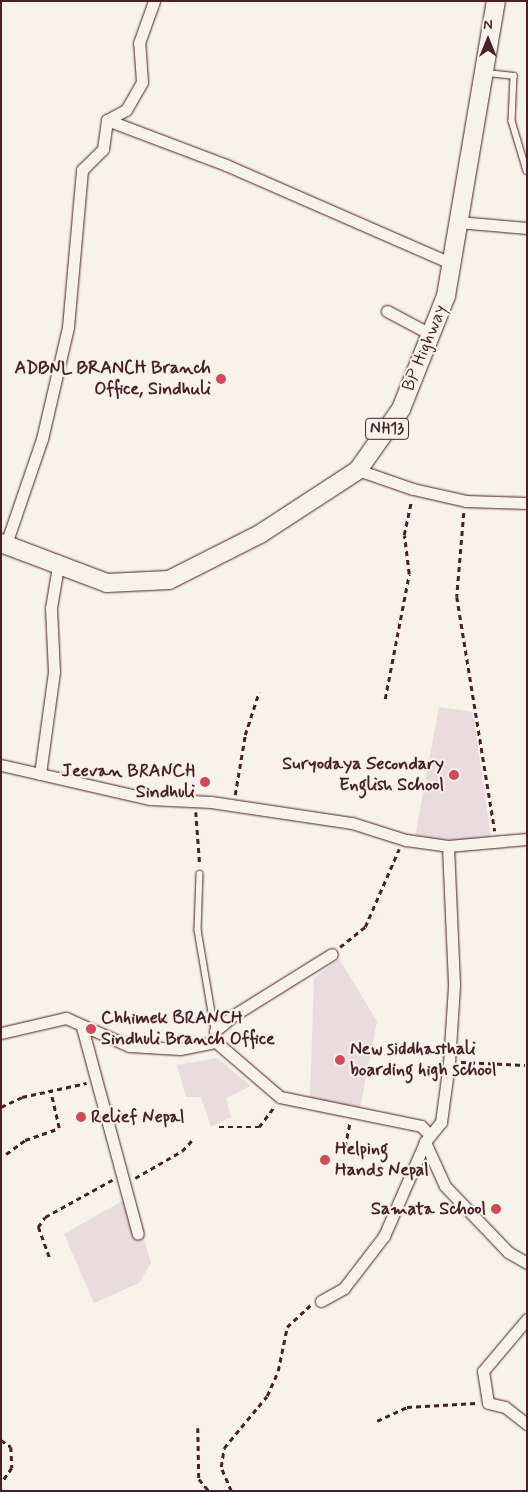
<!DOCTYPE html>
<style>
body{margin:0}
#map{position:relative;width:528px;height:1492px;overflow:hidden;background:#f7f3e8;font-family:Mynerve,sans-serif}
div>[style]{position:absolute}
.built>*{inset:0;background:#eadbde}
.path>*{height:2.5px;margin-top:-1.25px;transform-origin:0;background:repeating-linear-gradient(90deg,#4a1f2b 0 5px,transparent 0 9px)}
.roads{filter:drop-shadow(0 0 1px #4a1f2b) drop-shadow(0 0 1px #4a1f2b)}
.service>*{height:5.5px;margin:-2.75px;padding:0 2.75px;transform-origin:2.75px;border-radius:2.75px;background:#f7f3e8}
.minor>*{height:11px;margin:-5.5px;padding:0 5.5px;transform-origin:5.5px;border-radius:5.5px;background:#f7f3e8}
.trunk>*{height:18px;margin:-9px;padding:0 9px;transform-origin:9px;border-radius:9px;background:#f7f3e8}
.dots>*{width:14px;height:14px;translate:-50% -50%;box-sizing:border-box;border:2px solid #f7f3e8;border-radius:50%}
span{translate:-50% -50%;white-space:nowrap;text-align:center;line-height:1.15;-webkit-text-stroke:4px #f7f3e8;paint-order:stroke}
.shield-label span{padding:1px 4px;background:#f7f3e8;border:1px solid;border-radius:4px;-webkit-text-stroke-width:0}
.shield-label{font-size:16px;color:#4a1f2b;font-weight:700}
.street-label{font-size:18px;color:#4a1f2b}
.poi-label{font-size:18px;color:#4a1f2b;font-weight:700}
.right{translate:-100% -50%;text-align:right}
.left{translate:0 -50%;text-align:left}
.frame{position:absolute;inset:0;border:2px solid #4a1f2b;pointer-events:none}
.north{position:absolute;left:463px;top:15px;width:50px;height:50px;-webkit-text-stroke:4px #f7f3e8;paint-order:stroke;rotate:0deg;font-size:14px;font-weight:700;line-height:20px;text-align:center;color:#4a1f2b}
.north::after{content:'';display:block;margin:auto;width:18px;height:22px;background:#4a1f2b;clip-path:polygon(50% 0,100% 100%,50% 72%,0 100%)}
</style>
<div id="map">
<div class="built">
<i style="clip-path:polygon(439px 707px,473px 712px,491px 838px,450px 841px,415px 837px)"></i>
<i style="clip-path:polygon(339px 959px,377px 1021px,360px 1108px,310px 1098px,314px 978px)"></i>
<i style="clip-path:polygon(217px 1058px,251px 1086px,226px 1098px,231px 1117px,211px 1127px,201px 1097px,186px 1097px,177px 1065px)"></i>
<i style="clip-path:polygon(131px 1196px,151px 1263px,139px 1283px,94px 1303px,64px 1234px)"></i>
</div>
<div class="path">
<i style="left:464px;top:513px;width:84px;rotate:94.8deg"></i>
<i style="left:457px;top:597px;width:237px;rotate:80.8deg"></i>
<i style="left:385px;top:699px;width:127px;rotate:-79.1deg"></i>
<i style="left:409px;top:574px;width:39px;rotate:-97deg"></i>
<i style="left:404px;top:535px;width:35px;rotate:-78deg"></i>
<i style="left:235px;top:795px;width:61px;rotate:-80.5deg"></i>
<i style="left:245px;top:735px;width:45px;rotate:-72deg"></i>
<i style="left:196px;top:812px;width:54px;rotate:85.8deg"></i>
<i style="left:340px;top:947px;width:32px;rotate:-39deg"></i>
<i style="left:365px;top:927px;width:85px;rotate:-66.4deg"></i>
<i style="left:461px;top:1062px;width:64px;rotate:2.7deg"></i>
<i style="left:1px;top:1107px;width:23px;rotate:-25deg"></i>
<i style="left:22px;top:1097px;width:66px;rotate:-12.3deg"></i>
<i style="left:219px;top:1127px;width:40px"></i>
<i style="left:259px;top:1127px;width:25px;rotate:-53deg"></i>
<i style="left:345px;top:1147px;width:25px;rotate:-79deg"></i>
<i style="left:6px;top:1154px;width:24px;rotate:-36deg"></i>
<i style="left:25px;top:1140px;width:36px;rotate:-19deg"></i>
<i style="left:59px;top:1128px;width:39px;rotate:-103deg"></i>
<i style="left:135px;top:1178px;width:54px;rotate:-29.9deg"></i>
<i style="left:182px;top:1151px;width:16px;rotate:-47deg"></i>
<i style="left:49px;top:1257px;width:32px;rotate:-110deg"></i>
<i style="left:38px;top:1227px;width:12px;rotate:-55deg"></i>
<i style="left:45px;top:1217px;width:77px;rotate:-28.9deg"></i>
<i style="left:377px;top:1421px;width:33px;rotate:-25deg"></i>
<i style="left:407px;top:1407px;width:69px;rotate:-3.3deg"></i>
<i style="left:198px;top:1428px;width:51px;rotate:88.9deg"></i>
<i style="left:199px;top:1479px;width:16px;rotate:50deg"></i>
<i style="left:1px;top:1440px;width:12px;rotate:35deg"></i>
<i style="left:11px;top:1447px;width:21px;rotate:87deg"></i>
<i style="left:12px;top:1468px;width:19px;rotate:125deg"></i>
<i style="left:1px;top:1490px;width:1px;rotate:45deg"></i>
<i style="left:231px;top:1491px;width:26px;rotate:-113deg"></i>
<i style="left:221px;top:1467px;width:19px;rotate:-81deg"></i>
<i style="left:224px;top:1448px;width:67px;rotate:-50.4deg"></i>
<i style="left:267px;top:1396px;width:27px;rotate:-66deg"></i>
<i style="left:278px;top:1371px;width:45px;rotate:-78.4deg"></i>
<i style="left:287px;top:1327px;width:33px;rotate:-43deg"></i>
</div>
<div class="roads">
<div class="service">
<i style="left:487px;top:73px;width:27px;rotate:6deg"></i>
<i style="left:514px;top:76px;width:45px;rotate:92.5deg"></i>
<i style="left:512px;top:121px;width:52px;rotate:73.3deg"></i>
<i style="left:200px;top:874px;width:56px;rotate:92deg"></i>
<i style="left:198px;top:930px;width:102px;rotate:80.4deg"></i>
</div>
<div class="minor">
<i style="left:107px;top:120px;width:127px;rotate:20.7deg"></i>
<i style="left:226px;top:165px;width:248px;rotate:23.6deg"></i>
<i style="left:107px;top:120px;width:21px;rotate:-28deg"></i>
<i style="left:126px;top:110px;width:32px;rotate:-60deg"></i>
<i style="left:142px;top:82px;width:39px;rotate:-94deg"></i>
<i style="left:139px;top:43px;width:45px;rotate:-70.3deg"></i>
<i style="left:458px;top:222px;width:69px;rotate:5deg"></i>
<i style="left:387px;top:311px;width:49px;rotate:28.1deg"></i>
<i style="left:358px;top:470px;width:58px;rotate:19.1deg"></i>
<i style="left:413px;top:489px;width:54px;rotate:12.8deg"></i>
<i style="left:466px;top:501px;width:61px;rotate:1.9deg"></i>
<i style="left:6px;top:544px;width:111px;rotate:-71.1deg"></i>
<i style="left:42px;top:439px;width:115px;rotate:-76.9deg"></i>
<i style="left:68px;top:327px;width:158px;rotate:-84.9deg"></i>
<i style="left:82px;top:170px;width:30px;rotate:-45deg"></i>
<i style="left:103px;top:149px;width:29px;rotate:-82deg"></i>
<i style="left:1px;top:765px;width:153px;rotate:12.9deg"></i>
<i style="left:150px;top:799px;width:61px;rotate:2.8deg"></i>
<i style="left:211px;top:802px;width:143px;rotate:8.5deg"></i>
<i style="left:352px;top:823px;width:57px;rotate:17.5deg"></i>
<i style="left:406px;top:840px;width:42px;rotate:8.1deg"></i>
<i style="left:448px;top:846px;width:79px;rotate:-5.1deg"></i>
<i style="left:40px;top:774px;width:103px;rotate:-82.2deg"></i>
<i style="left:54px;top:672px;width:64px;rotate:-92.7deg"></i>
<i style="left:51px;top:608px;width:43px;rotate:-80.5deg"></i>
<i style="left:448px;top:846px;width:140px;rotate:87.5deg"></i>
<i style="left:454px;top:986px;width:77px;rotate:93.7deg"></i>
<i style="left:449px;top:1063px;width:60px;rotate:97.7deg"></i>
<i style="left:441px;top:1122px;width:26px;rotate:129deg"></i>
<i style="left:425px;top:1142px;width:48px;rotate:65.6deg"></i>
<i style="left:445px;top:1186px;width:91px;rotate:46.3deg"></i>
<i style="left:508px;top:1252px;width:22px;rotate:30deg"></i>
<i style="left:82px;top:1027px;width:214px;rotate:74.9deg"></i>
<i style="left:1px;top:1033px;width:67px;rotate:-13deg"></i>
<i style="left:66px;top:1018px;width:69px;rotate:24deg"></i>
<i style="left:129px;top:1046px;width:51px;rotate:3.4deg"></i>
<i style="left:180px;top:1049px;width:37px;rotate:-11deg"></i>
<i style="left:216px;top:1042px;width:84px;rotate:40.7deg"></i>
<i style="left:280px;top:1097px;width:144px;rotate:11.6deg"></i>
<i style="left:421px;top:1126px;width:13px;rotate:45deg"></i>
<i style="left:216px;top:1042px;width:11px;rotate:-95deg"></i>
<i style="left:215px;top:1031px;width:25px;rotate:-40deg"></i>
<i style="left:234px;top:1015px;width:115px;rotate:-31.9deg"></i>
<i style="left:321px;top:1301px;width:26px;rotate:-29deg"></i>
<i style="left:344px;top:1288px;width:66px;rotate:-52.4deg"></i>
<i style="left:384px;top:1236px;width:103px;rotate:-66.4deg"></i>
<i style="left:527px;top:1319px;width:68px;rotate:130.2deg"></i>
<i style="left:483px;top:1371px;width:32px;rotate:81deg"></i>
<i style="left:488px;top:1403px;width:17px;rotate:13deg"></i>
<i style="left:505px;top:1407px;width:28px;rotate:38deg"></i>
</div>
<div class="trunk">
<i style="left:1px;top:543px;width:113px;rotate:20.7deg"></i>
<i style="left:107px;top:583px;width:62px;rotate:-2.8deg"></i>
<i style="left:169px;top:580px;width:102px;rotate:-26.8deg"></i>
<i style="left:260px;top:534px;width:117px;rotate:-33.1deg"></i>
<i style="left:358px;top:470px;width:75px;rotate:-54.8deg"></i>
<i style="left:401px;top:409px;width:122px;rotate:-68.3deg"></i>
<i style="left:446px;top:296px;width:299px;rotate:-80.4deg"></i>
</div>
</div>
<div class="dots">
<i style="left:221px;top:379px;background:#d1495b"></i>
<i style="left:454px;top:775px;background:#d1495b"></i>
<i style="left:205px;top:782px;background:#d1495b"></i>
<i style="left:91px;top:1029px;background:#d1495b"></i>
<i style="left:340px;top:1060px;background:#d1495b"></i>
<i style="left:81px;top:1117px;background:#d1495b"></i>
<i style="left:325px;top:1160px;background:#d1495b"></i>
<i style="left:496px;top:1209px;background:#d1495b"></i>
</div>
<div class="shield-label">
<span style="left:387px;top:429px">NH13</span>
</div>
<div class="street-label">
<span style="left:425px;top:348px;rotate:-68deg">BP Highway</span>
</div>
<div class="poi-label">
<span class="right" style="left:211px;top:379px">ADBNL BRANCH Branch<br>Office, Sindhuli</span>
<span class="right" style="left:444px;top:775px">Suryodaya Secondary<br>English School</span>
<span class="right" style="left:195px;top:782px">Jeevan BRANCH<br>Sindhuli</span>
<span class="left" style="left:101px;top:1029px">Chhimek BRANCH<br>Sindhuli Branch Office</span>
<span class="left" style="left:350px;top:1060px">New siddhasthali<br>boarding high school</span>
<span class="left" style="left:91px;top:1117px">Relief Nepal</span>
<span class="left" style="left:335px;top:1160px">Helping<br>Hands Nepal</span>
<span class="right" style="left:486px;top:1209px">Samata School</span>
</div>
<div class="frame"></div>
<div class="north">N</div>
</div>
